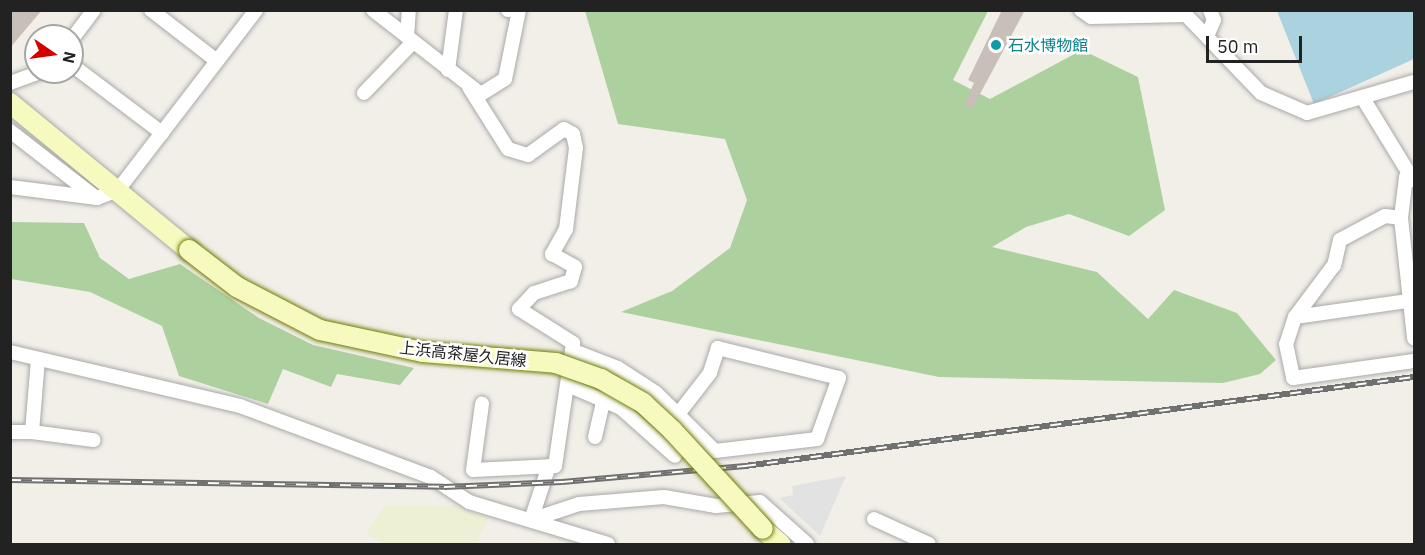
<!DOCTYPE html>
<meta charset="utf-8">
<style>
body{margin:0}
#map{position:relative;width:1425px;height:555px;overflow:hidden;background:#f2efe9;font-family:"IBM Plex Sans","Noto Sans JP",sans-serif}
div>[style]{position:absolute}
.farmland>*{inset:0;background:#eef0d5}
.forest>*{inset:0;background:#add19e}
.parking>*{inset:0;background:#e2e2e2}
.water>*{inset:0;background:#aad3df}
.building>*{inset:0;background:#c7bfb8}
.roads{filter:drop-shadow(0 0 2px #a9a9a9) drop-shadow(0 0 2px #a9a9a9)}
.minor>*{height:14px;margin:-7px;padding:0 7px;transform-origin:7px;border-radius:7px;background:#fff}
.secondary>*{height:20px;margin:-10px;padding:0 10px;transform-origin:10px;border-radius:10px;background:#f7fabf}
.rail>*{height:6px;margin-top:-3px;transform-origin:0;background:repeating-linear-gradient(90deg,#fff 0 11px,#707070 0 22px);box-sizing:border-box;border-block:2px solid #707070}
.bridges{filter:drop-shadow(0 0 2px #707d05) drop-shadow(0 0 2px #707d05)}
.secondary-bridge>*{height:20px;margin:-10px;padding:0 10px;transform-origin:10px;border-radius:10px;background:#f7fabf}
.dots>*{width:16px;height:16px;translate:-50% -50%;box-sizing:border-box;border:3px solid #fff;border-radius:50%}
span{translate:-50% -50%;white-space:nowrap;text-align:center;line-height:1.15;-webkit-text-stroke:5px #fff;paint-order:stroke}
.culture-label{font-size:16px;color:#0d838f}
.left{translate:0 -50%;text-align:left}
.street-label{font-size:16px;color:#222}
.frame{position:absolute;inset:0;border:12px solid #222;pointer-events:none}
.north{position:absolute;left:24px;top:24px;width:60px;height:60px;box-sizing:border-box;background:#fff;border:2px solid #a7a7a7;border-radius:50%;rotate:103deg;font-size:16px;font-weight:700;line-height:24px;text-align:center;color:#222}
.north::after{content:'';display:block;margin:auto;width:21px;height:27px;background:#d40000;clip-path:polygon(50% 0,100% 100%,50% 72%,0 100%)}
.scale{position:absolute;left:1206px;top:36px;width:96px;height:27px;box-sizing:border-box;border:3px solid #222;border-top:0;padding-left:8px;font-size:18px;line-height:21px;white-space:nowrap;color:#222;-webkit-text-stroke:4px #fff;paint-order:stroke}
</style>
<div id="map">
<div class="farmland">
<i style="clip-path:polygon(384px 506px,456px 506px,488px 518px,476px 544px,383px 544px,366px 533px)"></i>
</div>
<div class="forest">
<i style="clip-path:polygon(585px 11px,988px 11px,953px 80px,990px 99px,1082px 50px,1138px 77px,1165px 210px,1129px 236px,1069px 214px,1026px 227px,992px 247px,1097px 272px,1148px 319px,1174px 290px,1237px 313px,1276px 360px,1260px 374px,1223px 383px,939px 377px,621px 312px,672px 291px,730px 248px,747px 200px,725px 139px,618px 124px)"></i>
<i style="clip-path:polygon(10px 222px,84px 223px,100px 258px,129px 279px,180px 264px,259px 318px,313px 345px,414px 368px,400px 385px,337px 374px,331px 387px,283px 369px,268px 404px,179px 376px,162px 326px,90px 292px,11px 279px)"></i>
</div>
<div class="parking">
<i style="clip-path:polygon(846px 476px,820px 536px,779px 498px,793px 495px,792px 486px)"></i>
</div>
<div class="water">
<i style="clip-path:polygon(1277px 11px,1414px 11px,1414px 59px,1314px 104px)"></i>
</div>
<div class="building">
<i style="clip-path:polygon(10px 10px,42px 10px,10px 48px)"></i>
<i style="clip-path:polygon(1002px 10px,1025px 10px,972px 109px,964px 105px,974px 83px,968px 80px)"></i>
</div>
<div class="roads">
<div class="minor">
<i style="left:151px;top:10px;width:83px;rotate:37.7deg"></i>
<i style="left:373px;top:10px;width:137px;rotate:37.9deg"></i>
<i style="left:481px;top:94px;width:28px;rotate:-32deg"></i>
<i style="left:505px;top:79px;width:70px;rotate:-78.5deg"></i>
<i style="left:508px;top:10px;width:1px"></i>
<i style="left:1081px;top:10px;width:12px;rotate:35deg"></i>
<i style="left:1091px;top:17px;width:95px;rotate:-1.2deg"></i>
<i style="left:1186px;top:15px;width:108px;rotate:46.1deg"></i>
<i style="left:1261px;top:93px;width:50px;rotate:23.5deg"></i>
<i style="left:1307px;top:113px;width:111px;rotate:-16.2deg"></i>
<i style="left:1208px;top:34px;width:15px;rotate:-67deg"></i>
<i style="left:1214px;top:20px;width:11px;rotate:-112deg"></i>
<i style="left:407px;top:37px;width:27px;rotate:-86deg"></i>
<i style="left:72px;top:39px;width:36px;rotate:-53deg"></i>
<i style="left:72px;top:65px;width:113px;rotate:37.1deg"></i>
<i style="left:448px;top:70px;width:61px;rotate:-82.4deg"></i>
<i style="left:10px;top:83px;width:33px;rotate:-20deg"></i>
<i style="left:469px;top:87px;width:73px;rotate:57.8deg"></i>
<i style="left:508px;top:149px;width:21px;rotate:17deg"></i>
<i style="left:528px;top:155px;width:44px;rotate:-35.8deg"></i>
<i style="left:564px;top:129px;width:10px;rotate:29deg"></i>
<i style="left:573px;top:134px;width:14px;rotate:78deg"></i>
<i style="left:576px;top:148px;width:82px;rotate:97deg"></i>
<i style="left:566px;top:229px;width:29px;rotate:119deg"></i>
<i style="left:552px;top:254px;width:26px;rotate:29deg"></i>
<i style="left:575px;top:267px;width:15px;rotate:106deg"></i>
<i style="left:571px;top:281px;width:39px;rotate:162deg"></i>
<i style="left:534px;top:293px;width:22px;rotate:133deg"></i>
<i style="left:519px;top:309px;width:64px;rotate:32.2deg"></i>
<i style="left:573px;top:343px;width:124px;rotate:98.3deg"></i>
<i style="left:555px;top:466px;width:82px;rotate:177.2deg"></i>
<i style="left:473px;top:470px;width:67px;rotate:-82.2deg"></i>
<i style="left:364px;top:93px;width:71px;rotate:-46.1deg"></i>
<i style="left:1364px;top:100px;width:94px;rotate:58.5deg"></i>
<i style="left:10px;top:131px;width:108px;rotate:37.8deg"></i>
<i style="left:1406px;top:177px;width:41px;rotate:97deg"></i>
<i style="left:1401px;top:218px;width:16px;rotate:-173deg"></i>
<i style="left:1385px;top:216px;width:51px;rotate:151.9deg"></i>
<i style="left:1340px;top:240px;width:26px;rotate:103deg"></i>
<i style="left:1334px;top:265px;width:65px;rotate:126.9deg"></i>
<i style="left:1295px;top:317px;width:28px;rotate:108deg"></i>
<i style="left:1286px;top:344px;width:35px;rotate:78deg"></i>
<i style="left:1293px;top:378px;width:122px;rotate:-8deg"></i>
<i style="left:10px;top:187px;width:88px;rotate:7.2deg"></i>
<i style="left:97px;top:198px;width:22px;rotate:-21deg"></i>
<i style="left:118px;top:190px;width:227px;rotate:-52.5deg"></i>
<i style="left:1401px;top:218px;width:121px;rotate:83.8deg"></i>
<i style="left:1295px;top:317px;width:120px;rotate:-8.1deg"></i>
<i style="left:574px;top:351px;width:47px;rotate:21.1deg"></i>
<i style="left:618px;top:368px;width:45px;rotate:33.3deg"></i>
<i style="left:656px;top:393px;width:83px;rotate:44.5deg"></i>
<i style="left:715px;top:451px;width:103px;rotate:-6.7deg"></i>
<i style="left:817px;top:439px;width:65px;rotate:-70.2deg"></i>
<i style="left:839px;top:378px;width:125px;rotate:-166.1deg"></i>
<i style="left:718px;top:348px;width:26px;rotate:108deg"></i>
<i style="left:710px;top:373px;width:51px;rotate:127.8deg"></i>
<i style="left:10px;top:352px;width:236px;rotate:13.2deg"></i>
<i style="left:240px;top:406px;width:204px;rotate:20.4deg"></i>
<i style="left:431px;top:477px;width:45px;rotate:33.3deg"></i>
<i style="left:469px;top:502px;width:145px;rotate:16.8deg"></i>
<i style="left:568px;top:385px;width:58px;rotate:23.5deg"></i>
<i style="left:621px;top:408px;width:72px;rotate:41.6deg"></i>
<i style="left:10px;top:432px;width:22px"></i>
<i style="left:32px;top:432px;width:73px;rotate:-85.3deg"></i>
<i style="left:32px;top:432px;width:62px;rotate:7.5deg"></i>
<i style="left:595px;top:437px;width:40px;rotate:-77deg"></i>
<i style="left:874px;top:519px;width:60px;rotate:24.4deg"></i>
<i style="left:531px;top:520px;width:51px;rotate:-18.4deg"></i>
<i style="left:579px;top:504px;width:85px;rotate:-4.7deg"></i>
<i style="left:664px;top:497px;width:53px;rotate:9.8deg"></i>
<i style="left:716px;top:506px;width:44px;rotate:-5.2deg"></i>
<i style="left:760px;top:502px;width:63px;rotate:41.8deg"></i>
<i style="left:531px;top:520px;width:57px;rotate:-71.6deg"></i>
</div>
<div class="secondary">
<i style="left:10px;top:103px;width:232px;rotate:39.4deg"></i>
<i style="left:763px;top:529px;width:23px;rotate:41deg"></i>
</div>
</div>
<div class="rail">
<i style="left:10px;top:480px;width:434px;rotate:0.9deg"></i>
<i style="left:444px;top:487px;width:118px;rotate:-2.4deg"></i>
<i style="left:562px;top:482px;width:184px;rotate:-5deg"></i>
<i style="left:745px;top:466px;width:675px;rotate:-7.58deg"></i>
</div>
<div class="bridges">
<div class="secondary-bridge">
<i style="left:189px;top:250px;width:61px;rotate:37.6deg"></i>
<i style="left:237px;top:287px;width:93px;rotate:27.4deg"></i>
<i style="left:320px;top:330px;width:105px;rotate:12.1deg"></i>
<i style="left:423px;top:352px;width:133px;rotate:4.7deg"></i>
<i style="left:556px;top:363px;width:48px;rotate:19.6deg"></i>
<i style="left:601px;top:379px;width:48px;rotate:29.7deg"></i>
<i style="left:643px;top:403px;width:40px;rotate:43deg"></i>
<i style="left:672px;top:430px;width:134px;rotate:47.4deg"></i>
</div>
</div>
<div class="dots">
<i style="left:996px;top:45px;background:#0f9aa8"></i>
</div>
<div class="culture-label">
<span class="left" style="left:1008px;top:45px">石水博物館</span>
</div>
<div class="street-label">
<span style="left:463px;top:354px;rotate:6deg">上浜高茶屋久居線</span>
</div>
<div class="frame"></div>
<div class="north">N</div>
<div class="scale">50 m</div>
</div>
